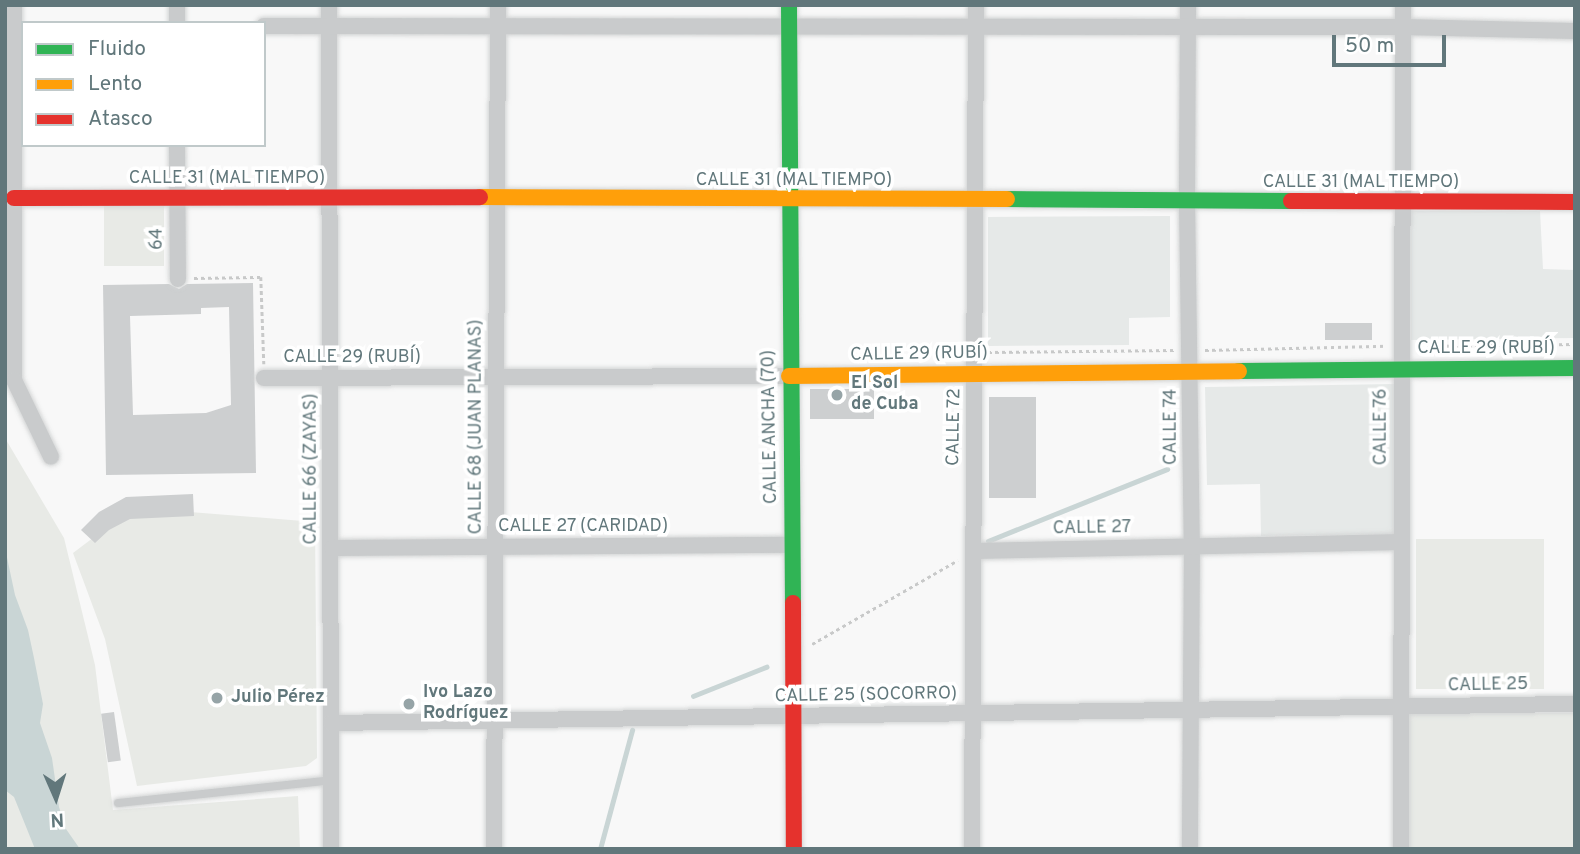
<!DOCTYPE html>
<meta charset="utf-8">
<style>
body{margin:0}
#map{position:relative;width:1580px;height:854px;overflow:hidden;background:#f8f8f8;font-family:Overpass,sans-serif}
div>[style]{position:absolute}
.built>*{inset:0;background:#e6e9e8}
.green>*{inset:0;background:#e8eae6;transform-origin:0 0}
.water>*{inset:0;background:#c9d5d5}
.stream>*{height:4.5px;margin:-2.25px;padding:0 2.25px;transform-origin:2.25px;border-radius:2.25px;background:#c9d5d5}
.building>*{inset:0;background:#cdcfd0;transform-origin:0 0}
.path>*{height:2.5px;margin-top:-1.25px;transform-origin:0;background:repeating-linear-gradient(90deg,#c8c9c9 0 3.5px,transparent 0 7px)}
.roads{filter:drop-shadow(0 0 2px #d3d5d5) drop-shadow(0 0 2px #d3d5d5)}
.lane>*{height:8px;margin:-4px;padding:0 4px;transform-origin:4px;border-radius:4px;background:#c9cbcc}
.street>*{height:16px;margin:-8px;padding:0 8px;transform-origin:8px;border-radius:8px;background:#c9cbcc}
.fast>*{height:16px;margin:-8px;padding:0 8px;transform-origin:8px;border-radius:8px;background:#30b455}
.slow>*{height:16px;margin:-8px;padding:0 8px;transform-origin:8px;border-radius:8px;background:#ff9f0a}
.jam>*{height:16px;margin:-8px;padding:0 8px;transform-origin:8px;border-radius:8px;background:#e5322d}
.dots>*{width:19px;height:19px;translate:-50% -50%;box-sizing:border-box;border:4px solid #fff;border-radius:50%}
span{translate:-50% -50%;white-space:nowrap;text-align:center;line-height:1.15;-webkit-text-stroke:7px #fff;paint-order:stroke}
.street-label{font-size:18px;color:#61777b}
.poi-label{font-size:18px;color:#61777b;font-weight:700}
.left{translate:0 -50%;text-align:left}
.frame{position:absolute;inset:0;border:7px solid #61777b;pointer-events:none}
.legend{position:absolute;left:21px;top:21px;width:245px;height:126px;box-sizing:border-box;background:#fff;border:2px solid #c0c9ca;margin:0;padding:9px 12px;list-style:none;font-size:21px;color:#61777b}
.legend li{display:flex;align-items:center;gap:14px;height:35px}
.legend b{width:35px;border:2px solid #c0c9ca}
.north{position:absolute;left:21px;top:763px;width:70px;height:70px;-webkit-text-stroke:5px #fff;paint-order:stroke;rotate:177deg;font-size:19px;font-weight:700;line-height:28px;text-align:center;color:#61777b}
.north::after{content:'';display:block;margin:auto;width:24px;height:32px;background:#61777b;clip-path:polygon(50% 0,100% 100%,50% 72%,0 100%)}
.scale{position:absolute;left:1332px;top:35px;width:114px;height:32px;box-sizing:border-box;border:4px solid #61777b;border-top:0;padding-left:9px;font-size:21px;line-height:24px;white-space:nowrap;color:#61777b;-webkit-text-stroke:5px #fff;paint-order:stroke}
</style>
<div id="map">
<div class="built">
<i style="clip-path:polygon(1410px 211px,1540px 211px,1543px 269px,1575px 270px,1575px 338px,1411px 340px)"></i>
<i style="clip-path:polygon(1170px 216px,1170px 317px,1129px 318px,1129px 345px,988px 346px,988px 217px)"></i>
<i style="clip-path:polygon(1394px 384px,1397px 534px,1261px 536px,1260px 484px,1207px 485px,1205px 387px)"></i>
</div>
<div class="green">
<i style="left:104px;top:206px;width:60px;height:60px"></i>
<i style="clip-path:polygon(5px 438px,64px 538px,95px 665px,113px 810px,298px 796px,300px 849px,5px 849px)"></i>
<i style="clip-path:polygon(190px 512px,315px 522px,317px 758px,306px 766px,137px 786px,105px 639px,73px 553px,122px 516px)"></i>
<i style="left:1416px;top:539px;width:128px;height:150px"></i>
<i style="left:1575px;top:713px;width:136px;height:166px;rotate:90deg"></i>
</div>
<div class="water">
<i style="clip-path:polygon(5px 548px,15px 595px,28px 630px,34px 658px,43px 704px,40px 723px,52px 758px,59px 807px,66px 829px,80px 849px,35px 849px,14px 797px,5px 790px)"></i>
</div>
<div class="stream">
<i style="left:988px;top:541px;width:193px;rotate:-21.9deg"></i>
<i style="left:693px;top:696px;width:79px;rotate:-21.7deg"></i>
<i style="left:600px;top:849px;width:123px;rotate:-74.9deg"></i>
</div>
<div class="building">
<i style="clip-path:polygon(evenodd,253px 283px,256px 473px,106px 475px,103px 285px,169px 284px,179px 289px,187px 284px,253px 283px,229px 307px,231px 405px,206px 413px,133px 415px,130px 316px,201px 314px,201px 308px,229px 307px)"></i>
<i style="left:1325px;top:323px;width:47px;height:17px"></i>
<i style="left:874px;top:389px;width:30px;height:64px;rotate:90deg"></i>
<i style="left:989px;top:397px;width:47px;height:101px"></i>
<i style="clip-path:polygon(193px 494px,194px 516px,130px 519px,109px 530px,95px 543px,81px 530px,99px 512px,126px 497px)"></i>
<i style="left:114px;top:712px;width:49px;height:13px;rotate:82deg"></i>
</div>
<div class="path">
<i style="left:194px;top:278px;width:67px;rotate:-0.9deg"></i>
<i style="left:261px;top:277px;width:87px;rotate:88deg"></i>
<i style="left:1419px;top:346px;width:156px;rotate:-0.7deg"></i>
<i style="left:1205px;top:350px;width:182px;rotate:-1.3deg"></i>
<i style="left:988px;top:352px;width:186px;rotate:-0.6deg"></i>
<i style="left:812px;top:644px;width:168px;rotate:-29.9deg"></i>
</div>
<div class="roads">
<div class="lane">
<i style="left:118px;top:803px;width:215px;rotate:-6.1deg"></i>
</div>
<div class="street">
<i style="left:14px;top:5px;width:375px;rotate:90deg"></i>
<i style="left:14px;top:380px;width:85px;rotate:64.3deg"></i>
<i style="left:177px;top:5px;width:18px;rotate:90deg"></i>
<i style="left:329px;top:5px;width:844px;rotate:89.86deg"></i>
<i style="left:1188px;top:5px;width:196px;rotate:90.3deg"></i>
<i style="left:1187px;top:201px;width:345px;rotate:89.2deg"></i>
<i style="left:1192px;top:546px;width:303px;rotate:90.4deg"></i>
<i style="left:264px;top:26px;width:1139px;rotate:0.05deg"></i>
<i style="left:1403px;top:27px;width:172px;rotate:1.3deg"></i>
<i style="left:177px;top:145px;width:134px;rotate:89.6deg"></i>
<i style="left:264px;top:378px;width:525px;rotate:-0.22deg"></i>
<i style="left:332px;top:548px;width:459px;rotate:-0.4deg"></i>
<i style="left:973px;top:551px;width:428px;rotate:-1.2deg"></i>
<i style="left:331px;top:723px;width:1244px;rotate:-0.88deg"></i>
<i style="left:494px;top:849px;width:844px;rotate:-89.73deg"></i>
<i style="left:972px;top:849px;width:844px;rotate:-89.73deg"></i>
<i style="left:1401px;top:849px;width:844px;rotate:-89.86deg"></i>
</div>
<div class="fast">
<i style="left:789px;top:5px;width:598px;rotate:89.62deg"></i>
<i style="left:1007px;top:199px;width:284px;rotate:0.4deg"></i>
<i style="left:1239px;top:371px;width:336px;rotate:-0.5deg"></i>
</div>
<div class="slow">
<i style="left:480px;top:197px;width:527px;rotate:0.22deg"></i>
<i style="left:789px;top:376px;width:450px;rotate:-0.6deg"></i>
</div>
<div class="jam">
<i style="left:14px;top:198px;width:466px;rotate:-0.1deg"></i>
<i style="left:1291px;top:201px;width:284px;rotate:0.2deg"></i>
<i style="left:793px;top:603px;width:246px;rotate:89.8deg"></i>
</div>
</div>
<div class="dots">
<i style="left:837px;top:395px;background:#96a4a7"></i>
<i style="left:217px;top:698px;background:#96a4a7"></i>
<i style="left:409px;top:704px;background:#96a4a7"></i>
</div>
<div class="street-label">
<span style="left:227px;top:179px">CALLE 31 (MAL TIEMPO)</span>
<span style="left:794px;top:181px">CALLE 31 (MAL TIEMPO)</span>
<span style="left:1361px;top:183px">CALLE 31 (MAL TIEMPO)</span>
<span style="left:158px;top:239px;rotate:-90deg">64</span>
<span style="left:1486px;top:349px">CALLE 29 (RUBÍ)</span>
<span style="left:919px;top:355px;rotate:-1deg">CALLE 29 (RUBÍ)</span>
<span style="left:352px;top:358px">CALLE 29 (RUBÍ)</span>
<span style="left:477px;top:427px;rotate:-90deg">CALLE 68 (JUAN PLANAS)</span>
<span style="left:771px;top:427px;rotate:-91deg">CALLE ANCHA (70)</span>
<span style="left:955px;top:427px;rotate:-89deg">CALLE 72</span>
<span style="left:1172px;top:427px;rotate:-90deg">CALLE 74</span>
<span style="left:1382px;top:427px;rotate:-90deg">CALLE 76</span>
<span style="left:312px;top:469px;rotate:-90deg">CALLE 66 (ZAYAS)</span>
<span style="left:583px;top:527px">CALLE 27 (CARIDAD)</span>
<span style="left:1092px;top:529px;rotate:-1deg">CALLE 27</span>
<span style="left:1488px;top:686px;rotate:-1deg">CALLE 25</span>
<span style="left:866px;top:696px;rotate:-1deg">CALLE 25 (SOCORRO)</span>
</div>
<div class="poi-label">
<span class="left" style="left:851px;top:395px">El Sol<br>de Cuba</span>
<span class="left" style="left:423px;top:704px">Ivo Lazo<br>Rodríguez</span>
<span class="left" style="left:231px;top:698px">Julio Pérez</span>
</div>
<div class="frame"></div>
<ul class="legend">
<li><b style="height:9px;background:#30b455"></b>Fluido</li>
<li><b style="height:9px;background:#ff9f0a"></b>Lento</li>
<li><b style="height:9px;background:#e5322d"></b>Atasco</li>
</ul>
<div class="north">N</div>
<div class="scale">50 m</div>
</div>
